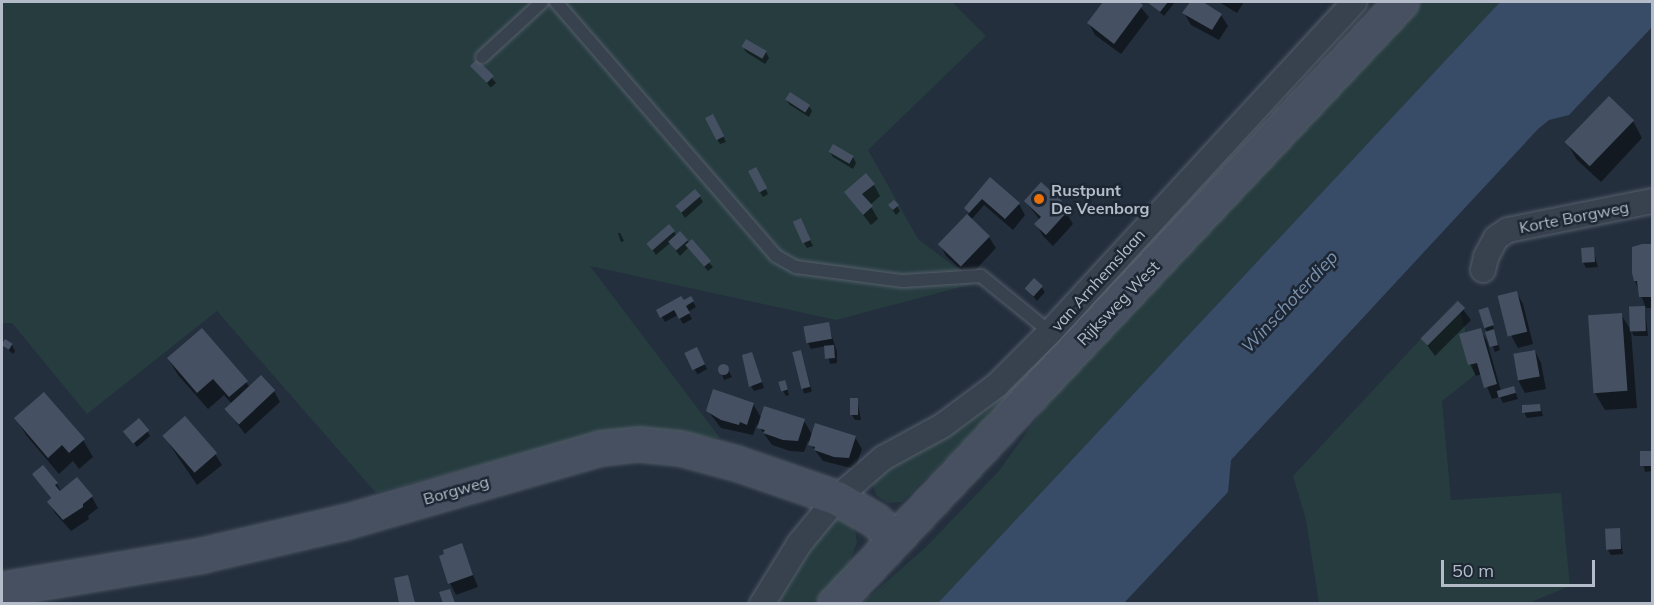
<!DOCTYPE html>
<style>
body{margin:0}
#map{position:relative;width:1654px;height:605px;overflow:hidden;background:#242f3e;font-family:Mulish,sans-serif}
div>[style]{position:absolute}
.green>*{inset:0;background:#263c3f}
.water>*{inset:0;background:#394c67}
.shadow>*{inset:0;background:#0007;transform-origin:0 0}
.building>*{inset:0;background:#455162;transform-origin:0 0}
.round{border-radius:50%}
.roads{filter:drop-shadow(0 0 2px #565f6c) drop-shadow(0 0 2px #565f6c)}
.lane>*{height:12px;margin:-6px;padding:0 6px;transform-origin:6px;border-radius:6px;background:#38414e}
.street>*{height:24px;margin:-12px;padding:0 12px;transform-origin:12px;border-radius:12px;background:#38414e}
.secondary>*{height:33px;margin:-16.5px;padding:0 16.5px;transform-origin:16.5px;border-radius:16.5px;background:#465061}
.dots>*{width:16px;height:16px;translate:-50% -50%;box-sizing:border-box;border:3px solid #1d2633;border-radius:50%}
span{translate:-50% -50%;white-space:nowrap;text-align:center;line-height:1.15;-webkit-text-stroke:5px #1d2633;paint-order:stroke}
.poi-label{font-size:16px;color:#b4bcc9;font-weight:700}
.left{translate:0 -50%;text-align:left}
.street-label{font-size:16px;color:#b4bcc9}
.water-label{font-size:18px;color:#7c92b1;font-style:italic}
.frame{position:absolute;inset:0;border:3px solid #b4bcc9;pointer-events:none}
.scale{position:absolute;left:1441px;top:560px;width:154px;height:27px;box-sizing:border-box;border:3px solid #b4bcc9;border-top:0;padding-left:8px;font-size:18px;line-height:21px;white-space:nowrap;color:#b4bcc9;-webkit-text-stroke:4px #1d2633;paint-order:stroke}
</style>
<div id="map">
<div class="green">
<i style="clip-path:polygon(2px 2px,952px 2px,986px 36px,868px 150px,918px 239px,976px 283px,836px 320px,590px 266px,720px 438px,665px 432px,540px 449px,376px 493px,217px 311px,87px 414px,12px 323px,2px 323px)"></i>
<i style="clip-path:polygon(1421px 2px,1500px 2px,938px 603px,861px 604px,926px 547px,999px 471px,1051px 398px)"></i>
<i style="clip-path:polygon(1458px 299px,1475px 375px,1442px 401px,1451px 500px,1561px 493px,1570px 586px,1529px 603px,1319px 603px,1306px 520px,1293px 476px)"></i>
<i style="clip-path:polygon(1018px 382px,1013px 392px,902px 502px,888px 503px,876px 495px,872px 482px,884px 473px)"></i>
<i style="clip-path:polygon(830px 520px,846px 520px,855px 530px,857px 543px,846px 570px,813px 603px,777px 604px)"></i>
</div>
<div class="water">
<i style="clip-path:polygon(1500px 2px,1652px 2px,1652px 27px,1569px 115px,1549px 120px,1538px 129px,1231px 460px,1228px 492px,1124px 603px,938px 603px)"></i>
</div>
<div class="shadow">
<i style="clip-path:polygon(1105px 2px,1136px 2px,1149px 17px,1121px 54px,1095px 35px,1089px 24px)"></i>
<i style="clip-path:polygon(1148px 2px,1175px 2px,1164px 16px)"></i>
<i style="clip-path:polygon(1192px 2px,1199px 2px,1221px 15px,1228px 26px,1219px 40px,1191px 25px,1184px 13px)"></i>
<i style="clip-path:polygon(1219px 2px,1244px 2px,1237px 13px)"></i>
<i style="clip-path:polygon(747px 41px,766px 52px,769px 58px,765px 64px,746px 52px,743px 47px)"></i>
<i style="left:477px;top:61px;width:29px;height:7px;rotate:49deg"></i>
<i style="clip-path:polygon(786px 100px,809px 106px,812px 111px,809px 117px,790px 105px)"></i>
<i style="clip-path:polygon(716px 121px,726px 142px,720px 144px,717px 139px)"></i>
<i style="clip-path:polygon(1633px 121px,1642px 138px,1601px 182px,1577px 160px,1567px 143px)"></i>
<i style="clip-path:polygon(830px 152px,853px 157px,856px 163px,853px 169px,833px 157px)"></i>
<i style="clip-path:polygon(758px 174px,768px 194px,763px 197px,760px 192px)"></i>
<i style="clip-path:polygon(874px 185px,880px 196px,870px 205px,878px 219px,871px 225px,846px 193px)"></i>
<i style="clip-path:polygon(978px 194px,1019px 204px,1025px 215px,1013px 230px,984px 205px,971px 220px,989px 237px,996px 248px,969px 277px,946px 256px,940px 244px,969px 214px,965px 208px)"></i>
<i style="clip-path:polygon(700px 197px,703px 202px,685px 218px,677px 206px)"></i>
<i style="clip-path:polygon(1025px 201px,1060px 202px,1073px 224px,1053px 246px,1043px 236px,1036px 224px,1040px 220px)"></i>
<i style="clip-path:polygon(890px 206px,897px 206px,900px 211px,896px 215px)"></i>
<i style="clip-path:polygon(803px 225px,813px 246px,807px 248px,804px 243px)"></i>
<i style="clip-path:polygon(674px 232px,677px 236px,680px 233px,713px 267px,708px 271px,688px 248px,680px 256px,670px 243px,656px 255px,652px 249px)"></i>
<i style="clip-path:polygon(618px 233px,620px 233px,624px 241px,621px 242px)"></i>
<i style="clip-path:polygon(1652px 247px,1652px 308px,1645px 308px,1648px 336px,1634px 336px,1631px 331px,1631px 308px,1646px 308px,1635px 281px,1634px 248px)"></i>
<i style="clip-path:polygon(1593px 249px,1598px 267px,1586px 268px,1583px 262px)"></i>
<i style="clip-path:polygon(1041px 287px,1045px 292px,1037px 301px,1026px 288px)"></i>
<i style="clip-path:polygon(1517px 293px,1523px 304px,1533px 344px,1518px 348px,1512px 337px,1500px 298px)"></i>
<i style="clip-path:polygon(691px 298px,696px 307px,688px 312px,692px 319px,683px 324px,678px 315px,665px 322px,658px 310px)"></i>
<i style="clip-path:polygon(1458px 303px,1471px 320px,1435px 356px,1422px 338px)"></i>
<i style="clip-path:polygon(1488px 309px,1500px 350px,1495px 352px,1485px 327px)"></i>
<i style="clip-path:polygon(1621px 314px,1631px 331px,1637px 408px,1605px 410px,1595px 393px)"></i>
<i style="clip-path:polygon(828px 324px,837px 352px,837px 363px,830px 364px,826px 346px,811px 349px,808px 343px)"></i>
<i style="clip-path:polygon(1480px 330px,1487px 341px,1501px 391px,1514px 388px,1518px 399px,1503px 403px,1500px 397px,1492px 399px,1482px 374px,1476px 376px,1470px 364px)"></i>
<i style="clip-path:polygon(3px 345px,12px 345px,15px 351px,13px 354px)"></i>
<i style="left:696px;top:349px;width:23px;height:11px;rotate:61deg"></i>
<i style="left:801px;top:351px;width:42px;height:8px;rotate:75deg"></i>
<i style="clip-path:polygon(1535px 351px,1541px 363px,1546px 389px,1525px 393px,1519px 382px,1514px 355px)"></i>
<i style="clip-path:polygon(168px 358px,246px 382px,250px 388px,274px 391px,280px 402px,245px 434px,226px 409px,232px 404px,224px 395px,208px 409px,178px 375px)"></i>
<i style="clip-path:polygon(754px 359px,764px 388px,754px 391px,751px 386px)"></i>
<i style="clip-path:polygon(725px 364px,732px 377px,724px 380px,719px 366px)"></i>
<i style="clip-path:polygon(787px 387px,789px 395px,786px 396px,783px 391px)"></i>
<i style="clip-path:polygon(857px 399px,861px 420px,855px 420px,852px 415px)"></i>
<i style="clip-path:polygon(753px 404px,762px 419px,804px 421px,813px 436px,855px 437px,862px 449px,855px 469px,823px 461px,808px 441px,804px 452px,790px 451px,772px 445px,757px 424px,753px 435px,721px 428px,708px 411px)"></i>
<i style="clip-path:polygon(1540px 405px,1543px 416px,1527px 418px,1524px 412px)"></i>
<i style="clip-path:polygon(16px 418px,83px 440px,93px 457px,79px 469px,73px 461px,59px 474px,26px 435px)"></i>
<i style="clip-path:polygon(147px 431px,150px 436px,137px 447px,128px 436px)"></i>
<i style="clip-path:polygon(163px 435px,215px 454px,222px 465px,197px 485px)"></i>
<i style="clip-path:polygon(1641px 453px,1652px 453px,1652px 471px,1645px 472px)"></i>
<i style="clip-path:polygon(34px 475px,57px 484px,61px 492px,92px 497px,98px 508px,88px 516px,89px 519px,71px 531px,55px 513px,49px 502px,52px 500px)"></i>
<i style="clip-path:polygon(1619px 530px,1623px 554px,1611px 555px,1608px 550px)"></i>
<i style="clip-path:polygon(461px 545px,478px 587px,456px 595px,450px 583px)"></i>
</div>
<div class="building">
<i style="clip-path:polygon(1103px 2px,1139px 2px,1143px 5px,1114px 44px,1087px 23px)"></i>
<i style="clip-path:polygon(1147px 2px,1168px 2px,1160px 12px)"></i>
<i style="clip-path:polygon(1190px 2px,1203px 2px,1222px 14px,1212px 30px,1182px 13px)"></i>
<i style="left:746px;top:39px;width:24px;height:9px;rotate:30deg"></i>
<i style="left:477px;top:59px;width:24px;height:10px;rotate:45deg"></i>
<i style="left:790px;top:92px;width:24px;height:9px;rotate:33deg"></i>
<i style="left:1609px;top:96px;width:35px;height:64px;rotate:44deg"></i>
<i style="left:713px;top:114px;width:25px;height:9px;rotate:63deg"></i>
<i style="left:833px;top:144px;width:24px;height:9px;rotate:30deg"></i>
<i style="left:756px;top:167px;width:24px;height:9px;rotate:62deg"></i>
<i style="clip-path:polygon(866px 173px,875px 184px,862px 194px,873px 206px,863px 215px,844px 192px)"></i>
<i style="clip-path:polygon(990px 177px,1020px 203px,1005px 219px,982px 199px,969px 213px,964px 208px)"></i>
<i style="clip-path:polygon(1041px 182px,1062px 201px,1059px 204px,1067px 212px,1046px 235px,1034px 224px,1041px 217px,1024px 201px)"></i>
<i style="left:695px;top:189px;width:9px;height:26px;rotate:49deg"></i>
<i style="clip-path:polygon(894px 200px,899px 205px,893px 210px,888px 205px)"></i>
<i style="left:967px;top:214px;width:32px;height:42px;rotate:44deg"></i>
<i style="left:801px;top:218px;width:24px;height:9px;rotate:66deg"></i>
<i style="left:669px;top:224px;width:9px;height:30px;rotate:49deg"></i>
<i style="left:680px;top:231px;width:12px;height:16px;rotate:48deg"></i>
<i style="left:692px;top:239px;width:29px;height:9px;rotate:49deg"></i>
<i style="clip-path:polygon(1642px 244px,1652px 244px,1652px 297px,1639px 297px,1637px 281px,1634px 281px,1632px 273px,1632px 247px)"></i>
<i style="left:1594px;top:247px;width:15px;height:13px;rotate:86deg"></i>
<i style="left:1034px;top:278px;width:12px;height:14px;rotate:42deg"></i>
<i style="left:1517px;top:291px;width:42px;height:20px;rotate:76deg"></i>
<i style="clip-path:polygon(681px 296px,684px 300px,691px 296px,694px 301px,686px 306px,690px 313px,679px 319px,674px 310px,660px 318px,656px 310px)"></i>
<i style="left:1458px;top:301px;width:10px;height:53px;rotate:45deg"></i>
<i style="left:1645px;top:306px;width:25px;height:16px;rotate:88deg"></i>
<i style="left:1488px;top:307px;width:19px;height:10px;rotate:72deg"></i>
<i style="left:1622px;top:313px;width:78px;height:34px;rotate:86deg"></i>
<i style="left:829px;top:322px;width:17px;height:26px;rotate:80deg"></i>
<i style="clip-path:polygon(202px 328px,248px 381px,229px 397px,213px 379px,197px 393px,167px 358px)"></i>
<i style="clip-path:polygon(1481px 328px,1497px 384px,1484px 388px,1477px 363px,1468px 365px,1459px 334px)"></i>
<i style="clip-path:polygon(1494px 329px,1498px 345px,1490px 347px,1485px 332px)"></i>
<i style="left:5px;top:339px;width:9px;height:7px;rotate:32deg"></i>
<i style="left:834px;top:345px;width:13px;height:10px;rotate:86deg"></i>
<i style="left:697px;top:347px;width:19px;height:14px;rotate:65deg"></i>
<i style="left:801px;top:350px;width:38px;height:9px;rotate:76deg"></i>
<i style="left:1535px;top:350px;width:27px;height:22px;rotate:80deg"></i>
<i style="clip-path:polygon(752px 352px,762px 382px,749px 387px,742px 355px)"></i>
<i class="round" style="left:717.5px;top:363.5px;width:11px;height:11px"></i>
<i style="left:261px;top:375px;width:21px;height:50px;rotate:47deg"></i>
<i style="left:785px;top:380px;width:10px;height:7px;rotate:73deg"></i>
<i style="left:1514px;top:386px;width:7px;height:18px;rotate:74deg"></i>
<i style="clip-path:polygon(713px 389px,754px 403px,747px 425px,740px 422px,739px 425px,721px 420px,706px 411px)"></i>
<i style="clip-path:polygon(44px 392px,85px 439px,69px 453px,62px 445px,48px 458px,14px 418px)"></i>
<i style="left:850px;top:398px;width:8px;height:17px"></i>
<i style="clip-path:polygon(1540px 404px,1541px 411px,1522px 413px,1522px 405px)"></i>
<i style="clip-path:polygon(764px 406px,805px 419px,798px 441px,783px 440px,763px 433px,765px 430px,757px 428px)"></i>
<i style="left:185px;top:416px;width:49px;height:30px;rotate:49deg"></i>
<i style="left:139px;top:418px;width:16px;height:21px;rotate:50deg"></i>
<i style="clip-path:polygon(815px 423px,856px 436px,849px 458px,834px 457px,814px 450px,815px 447px,808px 445px)"></i>
<i style="left:1652px;top:451px;width:15px;height:12px;rotate:90deg"></i>
<i style="clip-path:polygon(43px 465px,58px 483px,55px 485px,60px 491px,77px 477px,93px 496px,83px 504px,83px 507px,63px 520px,47px 502px,51px 498px,32px 474px)"></i>
<i style="left:1620px;top:528px;width:21px;height:15px;rotate:87deg"></i>
<i style="clip-path:polygon(462px 543px,473px 575px,448px 584px,439px 556px,444px 554px,443px 550px)"></i>
<i style="clip-path:polygon(408px 575px,415px 603px,399px 603px,394px 578px)"></i>
<i style="clip-path:polygon(450px 589px,455px 603px,443px 603px,439px 592px)"></i>
</div>
<div class="roads">
<div class="lane">
<i style="left:556px;top:2px;width:336px;rotate:49.1deg"></i>
<i style="left:776px;top:256px;width:23px;rotate:29deg"></i>
<i style="left:796px;top:267px;width:108px;rotate:7.5deg"></i>
<i style="left:903px;top:281px;width:78px;rotate:-3.7deg"></i>
<i style="left:981px;top:276px;width:89px;rotate:39.1deg"></i>
<i style="left:482px;top:57px;width:81px;rotate:-42.5deg"></i>
</div>
<div class="street">
<i style="left:1483px;top:270px;width:13px;rotate:-77deg"></i>
<i style="left:1486px;top:257px;width:21px;rotate:-62deg"></i>
<i style="left:1496px;top:238px;width:14px;rotate:-34deg"></i>
<i style="left:1508px;top:230px;width:147px;rotate:-11.4deg"></i>
<i style="left:762px;top:604px;width:70px;rotate:-58.3deg"></i>
<i style="left:799px;top:544px;width:60px;rotate:-50.4deg"></i>
<i style="left:837px;top:498px;width:61px;rotate:-41deg"></i>
<i style="left:883px;top:458px;width:67px;rotate:-28.5deg"></i>
<i style="left:942px;top:426px;width:69px;rotate:-36.7deg"></i>
<i style="left:997px;top:385px;width:75px;rotate:-45deg"></i>
<i style="left:1050px;top:332px;width:449px;rotate:-47.3deg"></i>
</div>
<div class="secondary">
<i style="left:2px;top:589px;width:203px;rotate:-9.6deg"></i>
<i style="left:202px;top:555px;width:146px;rotate:-13.1deg"></i>
<i style="left:344px;top:522px;width:266px;rotate:-16.1deg"></i>
<i style="left:600px;top:448px;width:39px;rotate:-6deg"></i>
<i style="left:639px;top:444px;width:41px;rotate:5.6deg"></i>
<i style="left:680px;top:448px;width:58px;rotate:15deg"></i>
<i style="left:736px;top:463px;width:107px;rotate:19.1deg"></i>
<i style="left:837px;top:498px;width:44px;rotate:30.1deg"></i>
<i style="left:875px;top:520px;width:26px;rotate:43deg"></i>
<i style="left:834px;top:604px;width:827px;rotate:-46.71deg"></i>
</div>
</div>
<div class="dots">
<i style="left:1039px;top:199px;background:#e8710a"></i>
</div>
<div class="poi-label">
<span class="left" style="left:1051px;top:199px">Rustpunt<br>De Veenborg</span>
</div>
<div class="street-label">
<span style="left:1574px;top:217px;rotate:-11deg">Korte Borgweg</span>
<span style="left:1098px;top:280px;rotate:-48deg">van Arnhemslaan</span>
<span style="left:1118px;top:303px;rotate:-46deg">Rijksweg West</span>
<span style="left:456px;top:490px;rotate:-16deg">Borgweg</span>
</div>
<div class="water-label">
<span style="left:1290px;top:302px;rotate:-47deg">Winschoterdiep</span>
</div>
<div class="frame"></div>
<div class="scale">50 m</div>
</div>
